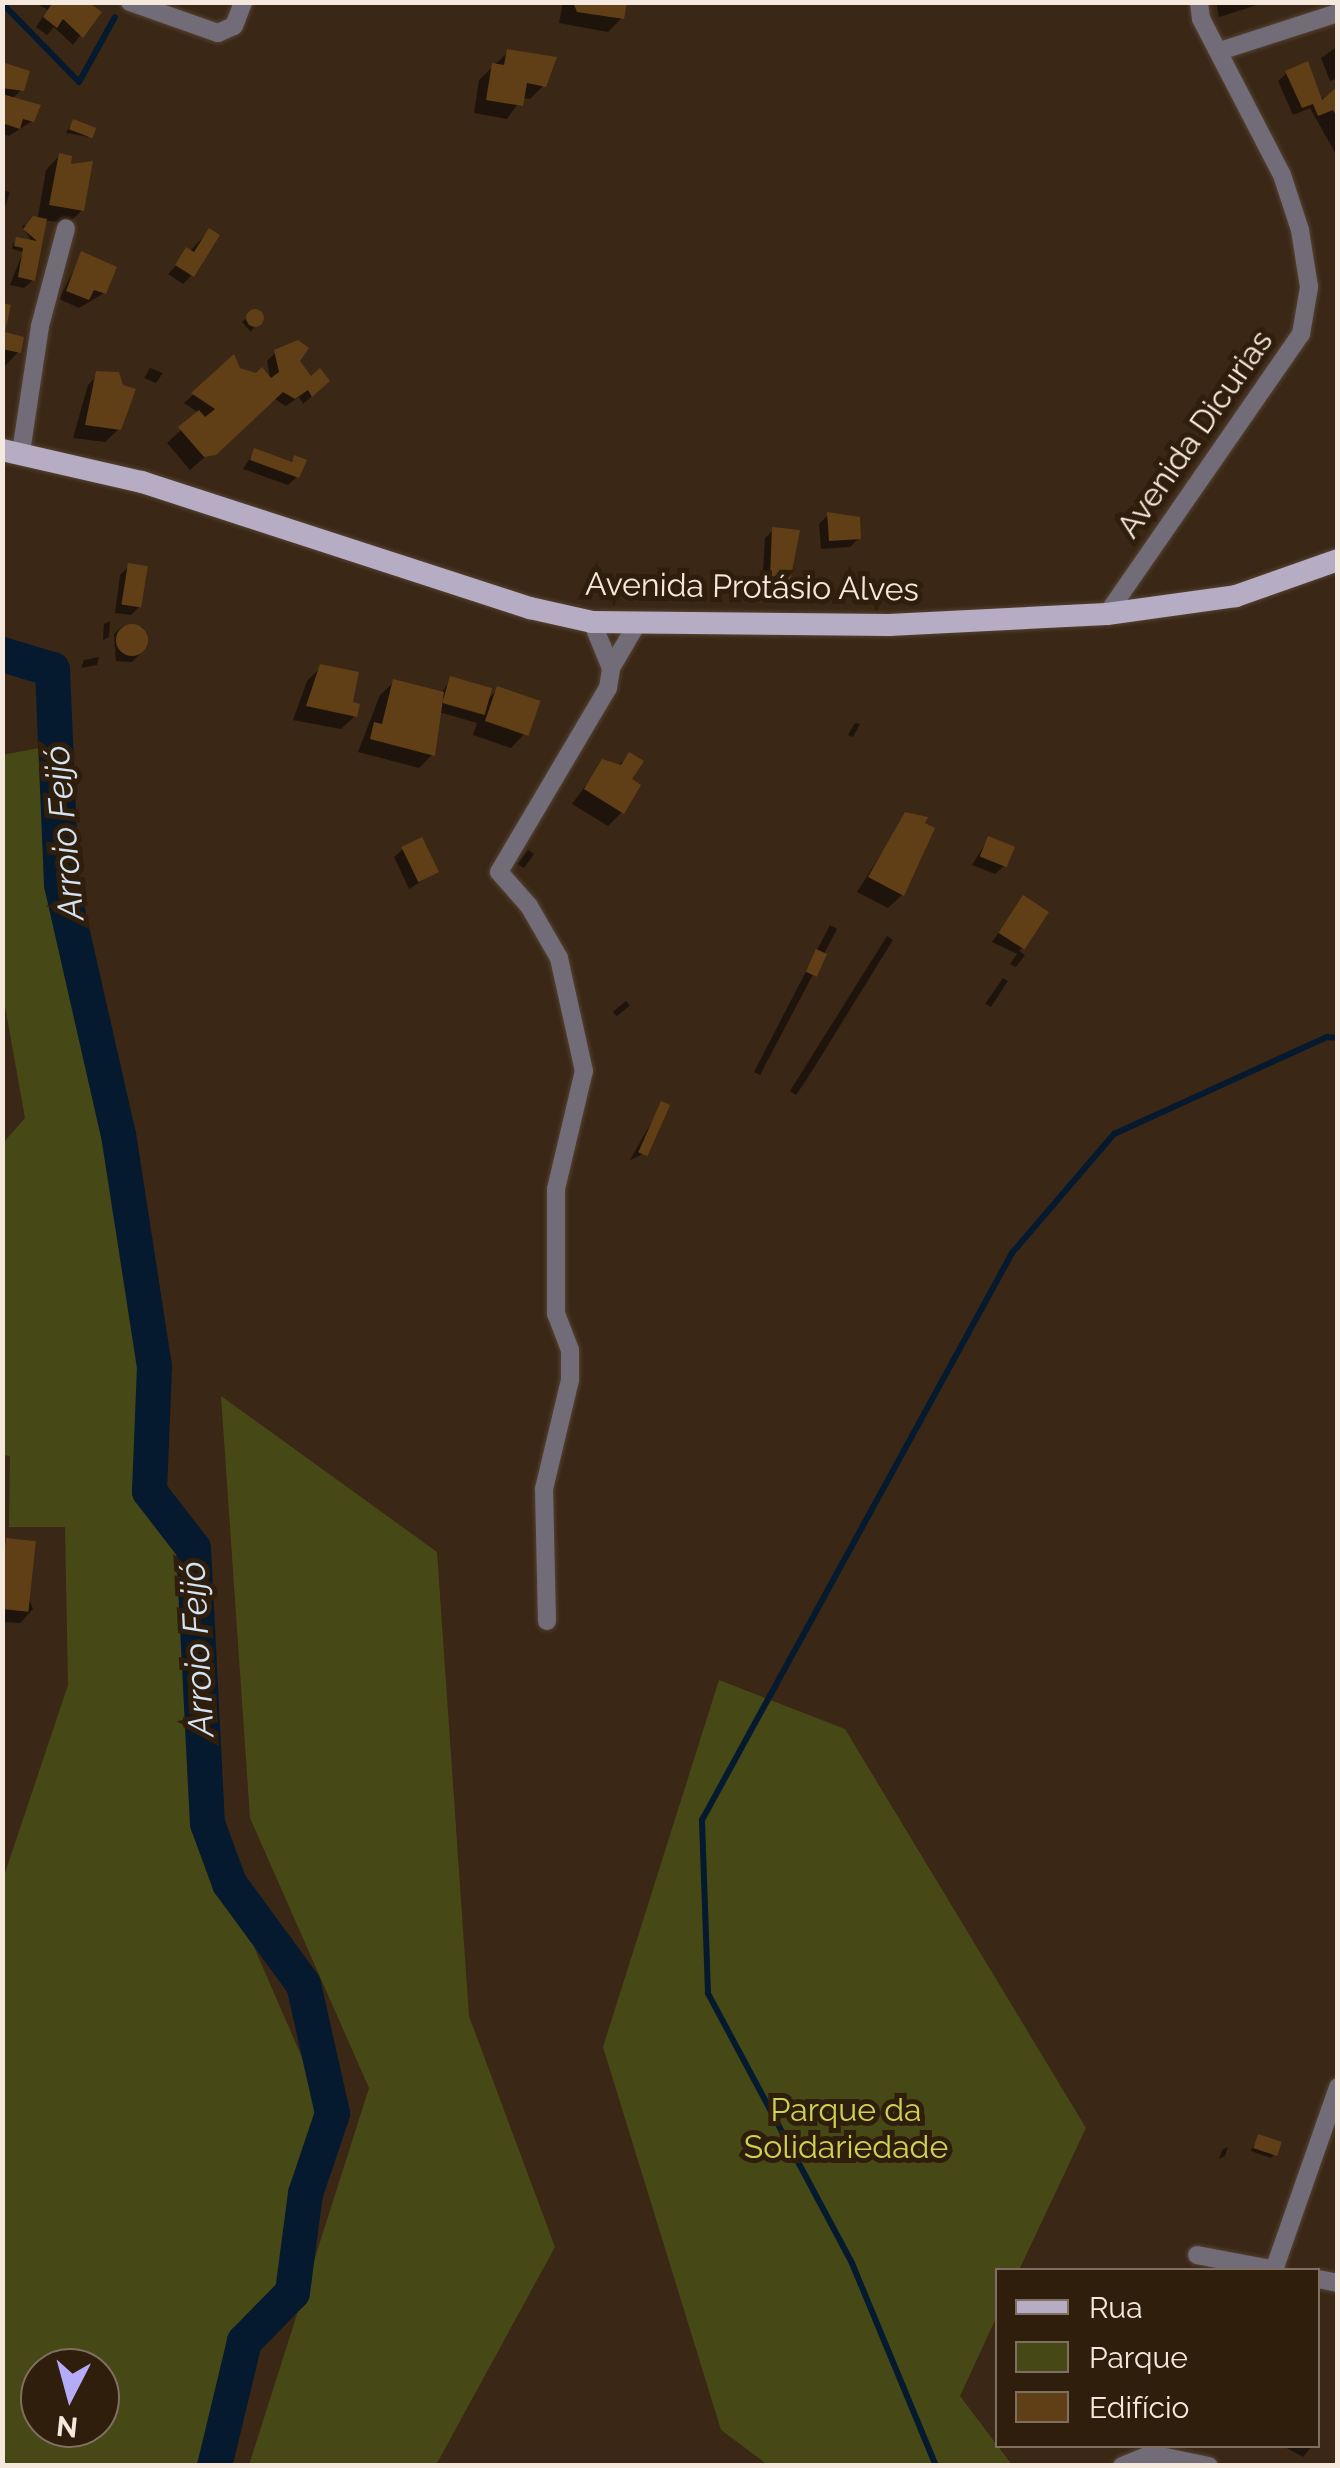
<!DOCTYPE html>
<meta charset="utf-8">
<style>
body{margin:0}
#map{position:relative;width:1340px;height:2468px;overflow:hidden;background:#3a2716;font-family:Raleway,sans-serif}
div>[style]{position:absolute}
.green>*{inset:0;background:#464916}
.shadow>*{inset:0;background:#0007;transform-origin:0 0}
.stream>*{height:6px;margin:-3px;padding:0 3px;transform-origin:3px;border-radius:3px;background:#051a2e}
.river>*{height:35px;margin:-17.5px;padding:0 17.5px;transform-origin:17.5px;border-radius:17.5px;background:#051a2e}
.building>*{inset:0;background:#603f17;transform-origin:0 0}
.round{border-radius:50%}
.roads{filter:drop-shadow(0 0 2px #544232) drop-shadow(0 0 2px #544232)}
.minor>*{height:18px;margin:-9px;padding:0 9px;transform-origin:9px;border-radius:9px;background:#716c77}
.major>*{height:22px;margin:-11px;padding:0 11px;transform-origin:11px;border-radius:11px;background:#b6acc3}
span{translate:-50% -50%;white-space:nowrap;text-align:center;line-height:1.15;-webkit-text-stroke:10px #301e0c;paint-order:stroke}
.street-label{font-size:32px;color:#f5e9de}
.park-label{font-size:32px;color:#ccd353}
.water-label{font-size:35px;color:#d3e4f5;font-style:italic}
.frame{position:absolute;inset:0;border:5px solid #f5e9de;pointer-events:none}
.legend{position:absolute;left:995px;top:2268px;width:325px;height:180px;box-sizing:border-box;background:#301e0c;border:2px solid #7f6f60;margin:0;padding:12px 18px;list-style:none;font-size:30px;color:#f5e9de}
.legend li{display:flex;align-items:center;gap:20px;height:50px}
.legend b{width:50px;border:2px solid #7f6f60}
.north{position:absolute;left:20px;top:2348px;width:100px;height:100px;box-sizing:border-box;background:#301e0c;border:2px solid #7f6f60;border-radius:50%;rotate:186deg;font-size:28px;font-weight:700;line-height:40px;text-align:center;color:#f5e9de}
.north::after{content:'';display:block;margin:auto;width:35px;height:45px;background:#b4acf9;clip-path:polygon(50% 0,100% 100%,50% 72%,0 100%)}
</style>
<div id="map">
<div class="green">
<i style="clip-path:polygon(evenodd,50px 746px,54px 883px,144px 1362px,142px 1490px,184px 1549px,199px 1820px,326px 2113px,297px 2192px,286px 2283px,239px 2334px,214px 2465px,3px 2465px,3px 1879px,68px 1685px,65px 1527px,9px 1527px,10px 1456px,3px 1455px,3px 1143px,25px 1118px,3px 995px,2px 755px,50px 746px,40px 2368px,100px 2368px,100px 2428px,40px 2428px,40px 2368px)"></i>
<i style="clip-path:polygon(221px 1396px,437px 1552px,469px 2016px,555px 2247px,436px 2465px,249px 2465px,369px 2088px,250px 1818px)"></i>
<i style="clip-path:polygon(719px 1680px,845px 1729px,1086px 2128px,1019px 2270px,998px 2270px,997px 2316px,960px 2396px,1012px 2465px,768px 2465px,721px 2430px,603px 2047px)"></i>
</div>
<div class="shadow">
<i style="clip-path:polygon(34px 2px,86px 2px,98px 12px,73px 45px,54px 27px,47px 35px,36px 27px,48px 10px)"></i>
<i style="clip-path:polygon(563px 2px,625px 2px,622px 18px,608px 32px,559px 23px)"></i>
<i style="clip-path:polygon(1216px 2px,1267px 2px,1219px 17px)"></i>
<i style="clip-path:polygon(1338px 46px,1338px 78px,1330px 81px,1321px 58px)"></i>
<i style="clip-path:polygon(508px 52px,544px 85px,530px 99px,522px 98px,507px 119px,474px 113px,479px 80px)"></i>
<i style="clip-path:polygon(2px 64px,22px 89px,12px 99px,32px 121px,9px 136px,2px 134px)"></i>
<i style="clip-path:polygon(1287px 73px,1320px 100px,1338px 89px,1338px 158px,1310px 108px,1293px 115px,1278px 81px)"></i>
<i style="clip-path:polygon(70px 126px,89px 137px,66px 133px)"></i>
<i style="clip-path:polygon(59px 156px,82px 210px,68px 224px,44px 220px,33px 280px,24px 288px,10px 285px,23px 252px,12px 249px,13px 243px,33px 243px,22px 226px,37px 222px,46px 170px)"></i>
<i style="clip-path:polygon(2px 190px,10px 192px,2px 216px)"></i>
<i style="clip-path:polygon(209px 231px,192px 275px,183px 284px,168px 274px)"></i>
<i style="clip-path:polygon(82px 254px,104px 293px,79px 308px,59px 299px)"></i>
<i style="clip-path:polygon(257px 310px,261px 315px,251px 332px,242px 322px)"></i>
<i style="clip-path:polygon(2px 334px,18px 352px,5px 366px,2px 365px)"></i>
<i style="clip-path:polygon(276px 352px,297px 361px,318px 391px,303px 404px,299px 397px,286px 406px,273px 398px,190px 470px,167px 443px,199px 413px,184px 403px,233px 358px,238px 370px,271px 382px,267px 361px)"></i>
<i style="clip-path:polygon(150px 368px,163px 373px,156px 383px,144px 378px)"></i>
<i style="clip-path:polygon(102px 371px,119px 429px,105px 442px,73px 438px,88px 385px)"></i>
<i style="clip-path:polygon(255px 451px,289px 463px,295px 458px,297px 477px,288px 485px,243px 469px)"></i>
<i style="clip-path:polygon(827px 516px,834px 521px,859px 538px,850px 547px,821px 549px,819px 524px)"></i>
<i style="clip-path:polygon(773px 530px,788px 581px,779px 589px,762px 587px,765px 538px)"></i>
<i style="clip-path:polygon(129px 566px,140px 606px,131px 615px,115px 613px,120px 575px)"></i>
<i style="clip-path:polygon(110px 621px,109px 637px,103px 640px,104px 624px)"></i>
<i style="clip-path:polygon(123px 626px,143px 627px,141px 653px,132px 662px,116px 661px,114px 634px)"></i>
<i style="clip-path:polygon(99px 657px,97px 665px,81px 668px,84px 660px)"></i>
<i style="clip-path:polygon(321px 667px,355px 716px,341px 729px,293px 720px,307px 681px)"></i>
<i style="clip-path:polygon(451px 679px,486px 701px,498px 689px,524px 734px,511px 748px,473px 735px,477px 723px,439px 712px,433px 754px,419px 768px,358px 752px,380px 695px,394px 682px,441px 694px)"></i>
<i style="clip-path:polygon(855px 723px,860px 724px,853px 737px,848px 735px)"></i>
<i style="clip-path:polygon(629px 755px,622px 812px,608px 826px,572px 804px,603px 762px,618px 766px)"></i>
<i style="clip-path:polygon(906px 815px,902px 895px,888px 908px,857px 892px)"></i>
<i style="clip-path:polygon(988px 839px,1004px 866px,995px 874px,972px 865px)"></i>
<i style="clip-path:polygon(403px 849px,436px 872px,409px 889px,394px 857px)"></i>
<i style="clip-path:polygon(528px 850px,534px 854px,524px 868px,517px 864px)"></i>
<i style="clip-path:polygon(1023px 898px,1025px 945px,1019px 951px,1025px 955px,1016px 967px,1010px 964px,1017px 954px,992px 942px)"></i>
<i style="clip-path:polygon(830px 925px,837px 929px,760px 1075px,754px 1072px)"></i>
<i style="clip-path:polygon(887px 936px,893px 940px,807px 1079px,796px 1095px,790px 1091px)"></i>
<i style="clip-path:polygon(1003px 978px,1008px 981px,991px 1007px,985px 1004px)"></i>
<i style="left:626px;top:1001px;width:6px;height:17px;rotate:51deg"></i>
<i style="clip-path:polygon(656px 1114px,643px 1154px,630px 1160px)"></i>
<i style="clip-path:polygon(7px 1540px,33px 1609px,20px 1623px,2px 1622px)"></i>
<i style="clip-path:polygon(1259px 2137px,1275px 2154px,1271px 2158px,1251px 2151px)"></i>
<i style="clip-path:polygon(1228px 2147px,1225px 2156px,1219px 2159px,1222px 2150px)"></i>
<i style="clip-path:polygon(1283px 2446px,1312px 2446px,1303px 2457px)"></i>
</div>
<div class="stream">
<i style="left:2px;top:3px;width:110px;rotate:45.7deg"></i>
<i style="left:79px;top:82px;width:74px;rotate:-61deg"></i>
<i style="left:936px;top:2466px;width:220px;rotate:-112.5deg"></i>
<i style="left:852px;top:2263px;width:306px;rotate:-118.1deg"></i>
<i style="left:708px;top:1993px;width:173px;rotate:-92deg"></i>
<i style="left:702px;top:1820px;width:646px;rotate:-61.33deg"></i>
<i style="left:1012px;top:1253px;width:157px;rotate:-49.4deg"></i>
<i style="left:1114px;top:1134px;width:234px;rotate:-24.5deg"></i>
<i style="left:1327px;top:1037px;width:11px;rotate:5deg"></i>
</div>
<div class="river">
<i style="left:2px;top:654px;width:52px;rotate:16.7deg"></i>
<i style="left:52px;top:669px;width:215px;rotate:87.6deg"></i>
<i style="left:61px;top:884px;width:256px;rotate:77.2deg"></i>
<i style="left:118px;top:1134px;width:235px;rotate:81.2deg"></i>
<i style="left:154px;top:1366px;width:125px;rotate:92.3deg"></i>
<i style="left:149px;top:1491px;width:72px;rotate:52.3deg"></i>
<i style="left:193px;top:1548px;width:275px;rotate:87.1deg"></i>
<i style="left:207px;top:1823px;width:64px;rotate:69.9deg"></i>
<i style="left:229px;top:1883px;width:125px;rotate:53.8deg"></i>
<i style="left:303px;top:1984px;width:132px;rotate:77.3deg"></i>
<i style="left:332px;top:2113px;width:84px;rotate:108.6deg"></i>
<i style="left:305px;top:2193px;width:100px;rotate:97.5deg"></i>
<i style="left:292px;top:2292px;width:69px;rotate:134.4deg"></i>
<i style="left:244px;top:2341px;width:129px;rotate:103.5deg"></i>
</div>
<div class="building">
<i style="clip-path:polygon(53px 2px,88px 2px,102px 12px,83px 38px,63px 19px,57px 28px,43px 17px)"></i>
<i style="clip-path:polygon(573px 2px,627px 2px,624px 19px,577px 12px)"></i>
<i style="clip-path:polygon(507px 49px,557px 57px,546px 87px,527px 83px,523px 106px,486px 100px,492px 63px,504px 65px)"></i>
<i style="clip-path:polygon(1308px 61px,1322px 100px,1338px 86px,1338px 119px,1333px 110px,1318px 116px,1313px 104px,1302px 108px,1285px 71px)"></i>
<i style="clip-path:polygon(2px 62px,30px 71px,24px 91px,2px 88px)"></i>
<i style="clip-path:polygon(2px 94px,41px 105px,34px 122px,23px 119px,20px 129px,2px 123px)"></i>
<i style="left:73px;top:119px;width:25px;height:11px;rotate:21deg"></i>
<i style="clip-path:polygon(59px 153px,72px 156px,71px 164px,93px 161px,84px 211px,49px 205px)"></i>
<i style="clip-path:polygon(33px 216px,47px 219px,35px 281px,18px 277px,23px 248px,14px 246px,16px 237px,37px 241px,23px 229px)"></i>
<i style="clip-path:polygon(209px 228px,220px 235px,194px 277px,175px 265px,186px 247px,194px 252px)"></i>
<i style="clip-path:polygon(81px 251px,117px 267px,106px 294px,94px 290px,89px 300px,66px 291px)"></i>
<i style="clip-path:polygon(2px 303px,11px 305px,5px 332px,24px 337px,21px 353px,2px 349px)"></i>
<i class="round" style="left:246px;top:309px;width:18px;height:18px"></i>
<i style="clip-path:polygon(298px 340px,309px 348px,300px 361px,311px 376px,320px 368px,330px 381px,312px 397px,308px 390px,295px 399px,283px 392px,216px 455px,204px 457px,178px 427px,199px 410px,205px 417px,215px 409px,191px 393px,234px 354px,240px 368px,256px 373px,262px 367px,271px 378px,279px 372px,274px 350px)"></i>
<i style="clip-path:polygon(96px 371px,119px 372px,123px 385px,136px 389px,121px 430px,85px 425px)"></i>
<i style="clip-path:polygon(254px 448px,292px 462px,294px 455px,307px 460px,299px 478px,250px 460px)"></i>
<i style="clip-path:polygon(827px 512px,860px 517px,861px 539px,829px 541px)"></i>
<i style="clip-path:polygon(772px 527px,800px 530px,790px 582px,770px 579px)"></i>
<i style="left:128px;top:563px;width:20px;height:42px;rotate:9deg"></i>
<i class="round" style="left:116px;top:624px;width:32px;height:32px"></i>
<i style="clip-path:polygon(320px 664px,359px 672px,353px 702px,360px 704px,357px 717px,306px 706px)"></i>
<i style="left:450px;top:676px;width:44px;height:28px;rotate:16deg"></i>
<i style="clip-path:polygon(393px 679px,444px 692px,435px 756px,370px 739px,374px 722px,382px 724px)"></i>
<i style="left:497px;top:686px;width:46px;height:37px;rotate:19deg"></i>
<i style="clip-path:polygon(629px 752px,644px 761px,632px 779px,641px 785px,624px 814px,584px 789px,602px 759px,621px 765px)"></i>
<i style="clip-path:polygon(905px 812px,928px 817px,925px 823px,935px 828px,904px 896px,868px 877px)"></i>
<i style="left:988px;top:836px;width:29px;height:22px;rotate:22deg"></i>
<i style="left:422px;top:837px;width:39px;height:23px;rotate:64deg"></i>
<i style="left:1023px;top:895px;width:31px;height:45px;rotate:33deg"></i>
<i style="left:816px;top:949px;width:12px;height:25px;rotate:24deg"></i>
<i style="left:661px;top:1101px;width:10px;height:56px;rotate:24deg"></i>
<i style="left:6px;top:1538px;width:30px;height:71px;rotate:6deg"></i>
<i style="left:1258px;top:2134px;width:25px;height:15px;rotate:18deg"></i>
</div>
<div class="roads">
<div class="minor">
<i style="left:130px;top:2px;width:93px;rotate:19.4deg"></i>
<i style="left:218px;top:33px;width:17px;rotate:-24deg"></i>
<i style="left:234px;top:26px;width:26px;rotate:-69deg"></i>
<i style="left:1220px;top:51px;width:124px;rotate:-17.9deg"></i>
<i style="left:21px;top:452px;width:127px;rotate:-81.4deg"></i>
<i style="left:40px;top:326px;width:101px;rotate:-75.1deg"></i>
<i style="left:1107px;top:614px;width:341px;rotate:-55.3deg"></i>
<i style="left:1301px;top:334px;width:48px;rotate:-80.3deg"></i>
<i style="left:1309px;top:287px;width:58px;rotate:-99deg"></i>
<i style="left:1300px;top:230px;width:58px;rotate:-108.1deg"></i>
<i style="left:1282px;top:175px;width:176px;rotate:-117.4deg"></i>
<i style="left:1201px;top:19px;width:17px;rotate:-97deg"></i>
<i style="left:592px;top:622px;width:50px;rotate:67.6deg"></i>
<i style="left:547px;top:1621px;width:132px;rotate:-91.3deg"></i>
<i style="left:544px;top:1489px;width:112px;rotate:-76.6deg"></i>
<i style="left:570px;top:1380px;width:30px;rotate:-90deg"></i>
<i style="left:570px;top:1350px;width:39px;rotate:-111deg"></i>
<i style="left:556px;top:1314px;width:125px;rotate:-90deg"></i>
<i style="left:556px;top:1189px;width:121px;rotate:-76.7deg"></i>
<i style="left:584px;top:1071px;width:116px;rotate:-102.5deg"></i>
<i style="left:559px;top:958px;width:60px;rotate:-120deg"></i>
<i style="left:529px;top:906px;width:45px;rotate:-131.4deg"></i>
<i style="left:499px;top:872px;width:214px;rotate:-59.4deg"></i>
<i style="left:608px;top:688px;width:20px;rotate:-81deg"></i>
<i style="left:611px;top:668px;width:53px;rotate:-59.6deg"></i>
<i style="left:1197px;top:2255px;width:80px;rotate:10.8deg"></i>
<i style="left:1274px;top:2270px;width:194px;rotate:-70.7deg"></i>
<i style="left:1318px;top:2279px;width:20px;rotate:11deg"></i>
<i style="left:1122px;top:2466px;width:31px;rotate:-22deg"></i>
<i style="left:1151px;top:2454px;width:59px;rotate:11.7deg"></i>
</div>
<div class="major">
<i style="left:2px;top:450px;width:144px;rotate:12.9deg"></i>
<i style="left:142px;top:482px;width:408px;rotate:18deg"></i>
<i style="left:530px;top:608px;width:64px;rotate:12.7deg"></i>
<i style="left:592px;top:622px;width:297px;rotate:0.6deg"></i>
<i style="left:889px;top:625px;width:218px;rotate:-2.9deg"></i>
<i style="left:1107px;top:614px;width:130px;rotate:-7.9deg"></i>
<i style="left:1236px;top:596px;width:108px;rotate:-19.4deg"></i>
</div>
</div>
<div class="street-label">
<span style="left:1195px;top:434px;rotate:-55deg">Avenida Dicurias</span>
<span style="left:752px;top:587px;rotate:1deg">Avenida Protásio Alves</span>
</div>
<div class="park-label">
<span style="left:846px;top:2129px">Parque da<br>Solidariedade</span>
</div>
<div class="water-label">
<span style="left:64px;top:833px;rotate:-95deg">Arroio Feijó</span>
<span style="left:197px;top:1649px;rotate:-93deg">Arroio Feijó</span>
</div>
<div class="frame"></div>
<ul class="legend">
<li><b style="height:12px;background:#b6acc3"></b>Rua</li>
<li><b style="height:28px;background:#464916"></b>Parque</li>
<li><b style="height:28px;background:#603f17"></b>Edifício</li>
</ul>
<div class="north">N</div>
</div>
